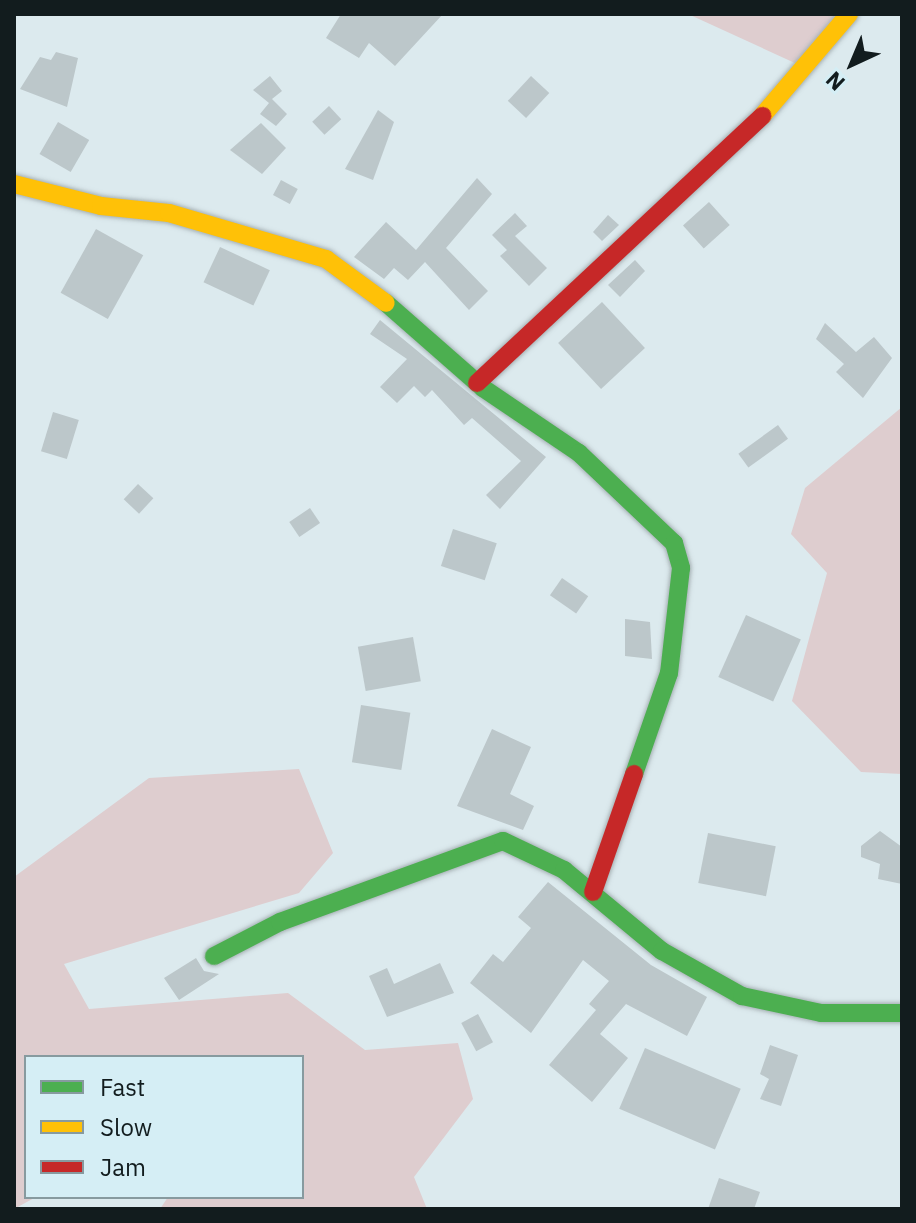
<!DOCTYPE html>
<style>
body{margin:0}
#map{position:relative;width:916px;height:1223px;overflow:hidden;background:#dceaee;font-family:"IBM Plex Sans",sans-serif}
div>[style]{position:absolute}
.green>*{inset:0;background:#decdcf}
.building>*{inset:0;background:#bcc7ca;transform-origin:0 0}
.roads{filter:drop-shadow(0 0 2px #a6b1b4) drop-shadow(0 0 2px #a6b1b4)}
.fast>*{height:18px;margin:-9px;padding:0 9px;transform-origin:9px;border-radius:9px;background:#4caf50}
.slow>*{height:18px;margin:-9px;padding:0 9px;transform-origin:9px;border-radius:9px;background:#ffc107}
.jam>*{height:18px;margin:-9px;padding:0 9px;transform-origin:9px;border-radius:9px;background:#c62828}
span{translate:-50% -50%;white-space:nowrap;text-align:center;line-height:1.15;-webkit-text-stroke:7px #d5eef5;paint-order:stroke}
.frame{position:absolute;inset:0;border:16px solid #121c1e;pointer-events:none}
.legend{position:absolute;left:24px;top:1055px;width:280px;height:144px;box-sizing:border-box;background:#d5eef5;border:2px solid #879a9f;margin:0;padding:10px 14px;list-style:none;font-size:24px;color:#121c1e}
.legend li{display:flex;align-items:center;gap:16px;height:40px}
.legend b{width:40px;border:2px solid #879a9f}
.north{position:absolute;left:812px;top:24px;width:80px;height:80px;-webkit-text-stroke:6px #d5eef5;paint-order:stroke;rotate:224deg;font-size:22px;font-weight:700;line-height:32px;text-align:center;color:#121c1e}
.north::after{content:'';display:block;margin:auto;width:28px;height:36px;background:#121c1e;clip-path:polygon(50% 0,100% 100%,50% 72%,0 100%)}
</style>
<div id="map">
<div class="green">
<i style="clip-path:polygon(688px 14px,849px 14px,797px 64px)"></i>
<i style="clip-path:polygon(902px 407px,902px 774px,861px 772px,792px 701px,827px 573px,791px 534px,805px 488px)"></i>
<i style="clip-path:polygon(299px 769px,333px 853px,299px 893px,64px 964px,89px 1009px,288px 993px,365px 1050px,458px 1043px,473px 1099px,414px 1177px,427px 1209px,160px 1209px,168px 1197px,302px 1197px,302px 1057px,26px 1057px,26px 1197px,36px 1197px,14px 1209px,14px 877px,149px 778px)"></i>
</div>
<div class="building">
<i style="clip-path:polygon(341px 14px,443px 14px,395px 66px,369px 43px,359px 58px,326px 38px)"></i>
<i style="clip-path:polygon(56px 52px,78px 58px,67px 107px,20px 89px,40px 57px,51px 60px)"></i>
<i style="clip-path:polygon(270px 76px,282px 91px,272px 99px,287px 114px,276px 126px,260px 114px,269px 103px,253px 90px)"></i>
<i style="left:531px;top:76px;width:25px;height:34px;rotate:43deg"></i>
<i style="left:329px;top:106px;width:18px;height:23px;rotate:47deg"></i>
<i style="clip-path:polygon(378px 110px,394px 122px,373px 180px,345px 169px)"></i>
<i style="left:58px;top:122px;width:36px;height:37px;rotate:30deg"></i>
<i style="clip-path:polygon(261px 123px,286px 148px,262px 174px,230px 150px)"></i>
<i style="clip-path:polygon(477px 178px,492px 194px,446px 248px,488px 291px,469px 310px,425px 262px,408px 280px,394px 268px,384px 279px,354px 257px,386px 222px,416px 250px)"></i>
<i style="left:281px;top:180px;width:19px;height:17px;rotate:28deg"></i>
<i style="left:709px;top:202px;width:31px;height:35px;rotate:48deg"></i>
<i style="clip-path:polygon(515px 213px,527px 226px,515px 236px,547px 268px,529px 286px,500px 256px,507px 250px,492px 235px)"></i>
<i style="clip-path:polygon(608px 215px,619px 225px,602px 241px,593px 232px)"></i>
<i style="left:96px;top:229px;width:54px;height:73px;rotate:29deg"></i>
<i style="left:220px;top:247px;width:55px;height:39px;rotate:25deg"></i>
<i style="clip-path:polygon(635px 260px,645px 271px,620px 297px,608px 285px)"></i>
<i style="left:602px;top:302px;width:63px;height:60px;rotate:47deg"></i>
<i style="clip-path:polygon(380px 320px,546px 457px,500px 509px,486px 495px,521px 461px,472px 418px,464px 425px,432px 390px,425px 397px,414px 386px,397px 403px,380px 387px,407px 359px,370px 334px)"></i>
<i style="clip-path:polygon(825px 323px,856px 352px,874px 337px,892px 358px,863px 398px,836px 372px,844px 364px,816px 339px)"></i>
<i style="left:53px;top:412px;width:27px;height:41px;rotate:17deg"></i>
<i style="left:778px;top:425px;width:17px;height:49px;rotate:54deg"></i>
<i style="left:138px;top:484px;width:21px;height:21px;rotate:43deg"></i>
<i style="left:310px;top:508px;width:18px;height:25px;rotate:56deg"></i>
<i style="left:453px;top:529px;width:46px;height:39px;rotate:18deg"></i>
<i style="left:562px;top:578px;width:32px;height:21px;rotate:35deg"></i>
<i style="left:746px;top:615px;width:60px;height:68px;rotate:24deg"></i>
<i style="clip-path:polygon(625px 619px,650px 622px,652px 659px,625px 656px)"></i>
<i style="left:413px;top:637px;width:45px;height:56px;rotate:80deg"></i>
<i style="left:361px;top:705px;width:50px;height:58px;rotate:9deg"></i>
<i style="clip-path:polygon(492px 729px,531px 747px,510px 794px,534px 806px,523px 830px,457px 806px)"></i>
<i style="clip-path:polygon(880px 831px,902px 847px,902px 884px,878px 879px,880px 864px,861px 857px,861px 846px)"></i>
<i style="left:708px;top:833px;width:69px;height:51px;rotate:11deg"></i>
<i style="clip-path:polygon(548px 882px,651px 965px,707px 997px,687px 1036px,626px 1004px,600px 1034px,628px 1058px,592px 1102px,549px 1065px,596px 1010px,589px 1004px,609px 981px,583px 960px,531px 1033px,470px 983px,493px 954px,503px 962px,531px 928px,518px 917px)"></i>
<i style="clip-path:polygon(196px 958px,204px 971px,219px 974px,179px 1000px,164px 978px)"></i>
<i style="clip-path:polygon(440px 963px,454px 993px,387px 1017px,369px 976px,387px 968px,394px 984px)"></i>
<i style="left:478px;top:1014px;width:32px;height:19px;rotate:62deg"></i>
<i style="clip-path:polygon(770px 1045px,798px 1055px,781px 1106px,760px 1099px,769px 1079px,760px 1074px)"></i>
<i style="left:645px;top:1048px;width:104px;height:66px;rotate:23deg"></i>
<i style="clip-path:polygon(719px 1178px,760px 1192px,754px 1209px,708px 1209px)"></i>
</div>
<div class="roads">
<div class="fast">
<i style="left:386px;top:303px;width:129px;rotate:41.2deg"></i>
<i style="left:483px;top:388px;width:116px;rotate:34.1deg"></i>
<i style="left:579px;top:453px;width:131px;rotate:43.5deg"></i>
<i style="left:674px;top:543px;width:26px;rotate:74deg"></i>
<i style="left:681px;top:568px;width:106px;rotate:96.5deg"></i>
<i style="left:669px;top:673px;width:107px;rotate:109.1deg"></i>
<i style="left:214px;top:956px;width:74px;rotate:-27.3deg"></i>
<i style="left:280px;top:922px;width:237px;rotate:-20deg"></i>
<i style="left:503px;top:841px;width:68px;rotate:25.4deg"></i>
<i style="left:564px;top:870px;width:127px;rotate:39.6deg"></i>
<i style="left:662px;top:951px;width:92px;rotate:29.4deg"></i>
<i style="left:742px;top:996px;width:81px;rotate:12.1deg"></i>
<i style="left:821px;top:1013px;width:81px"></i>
</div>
<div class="slow">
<i style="left:762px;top:116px;width:134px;rotate:-49.5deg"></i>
<i style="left:14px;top:184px;width:90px;rotate:14.2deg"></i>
<i style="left:101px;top:206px;width:68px;rotate:5.9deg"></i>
<i style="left:169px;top:213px;width:164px;rotate:16.3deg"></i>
<i style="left:326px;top:259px;width:74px;rotate:36.3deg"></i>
</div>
<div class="jam">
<i style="left:477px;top:383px;width:391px;rotate:-43.1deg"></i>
<i style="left:593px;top:892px;width:125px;rotate:-70.8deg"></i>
</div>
</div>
<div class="frame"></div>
<ul class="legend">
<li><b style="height:10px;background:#4caf50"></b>Fast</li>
<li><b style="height:10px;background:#ffc107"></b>Slow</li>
<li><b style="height:10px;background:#c62828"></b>Jam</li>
</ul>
<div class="north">N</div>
</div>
